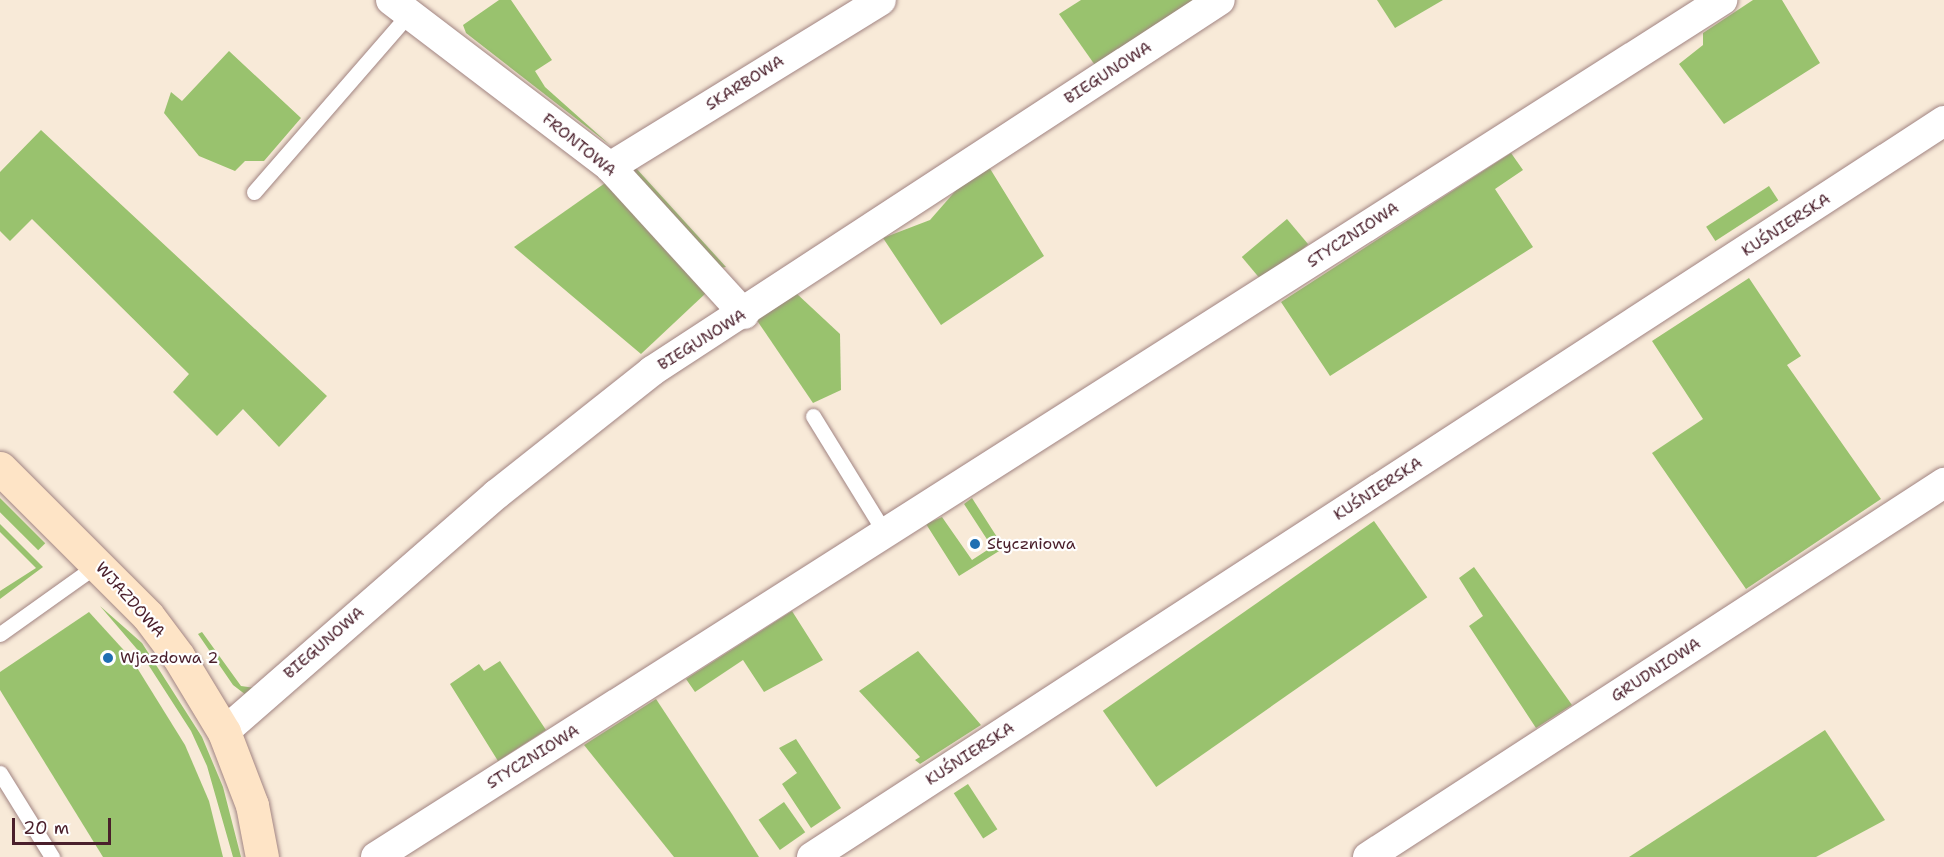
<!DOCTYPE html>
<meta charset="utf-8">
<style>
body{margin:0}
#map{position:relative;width:1944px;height:857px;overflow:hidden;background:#f8ead8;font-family:"Shantell Sans",sans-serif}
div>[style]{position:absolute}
.green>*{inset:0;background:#99c26e;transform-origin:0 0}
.roads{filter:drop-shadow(0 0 2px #a18482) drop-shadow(0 0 2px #a18482)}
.lane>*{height:15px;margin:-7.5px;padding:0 7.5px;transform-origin:7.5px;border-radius:7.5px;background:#fff}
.street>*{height:30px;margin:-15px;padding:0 15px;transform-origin:15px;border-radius:15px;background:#fff}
.secondary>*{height:33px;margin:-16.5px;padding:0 16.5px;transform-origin:16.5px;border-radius:16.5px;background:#fee4c6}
.dots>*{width:16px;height:16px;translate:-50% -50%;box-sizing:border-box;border:3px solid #fff;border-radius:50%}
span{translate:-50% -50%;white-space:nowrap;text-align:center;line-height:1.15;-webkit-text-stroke:4.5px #fff;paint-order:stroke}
.street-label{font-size:16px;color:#4a1f2b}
.poi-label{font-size:16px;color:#4a1f2b}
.left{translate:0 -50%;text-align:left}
.scale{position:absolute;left:12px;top:818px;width:99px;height:27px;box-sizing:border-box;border:3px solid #4a1f2b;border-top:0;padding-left:8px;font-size:18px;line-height:21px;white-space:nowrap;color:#4a1f2b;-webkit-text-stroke:4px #fff;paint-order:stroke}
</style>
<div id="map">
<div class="green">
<i style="clip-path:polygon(499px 0,511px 0,552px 60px,535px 71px,545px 87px,610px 145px,466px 33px,463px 25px)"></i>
<i style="clip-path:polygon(1081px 0,1195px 0,1097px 68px,1059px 14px)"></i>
<i style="clip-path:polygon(1377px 0,1443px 0,1395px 28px)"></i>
<i style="clip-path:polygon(1753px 0,1782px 0,1820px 63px,1724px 124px,1679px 64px,1703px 45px,1703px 33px)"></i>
<i style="clip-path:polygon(229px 51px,301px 118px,264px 161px,245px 161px,235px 171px,199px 156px,164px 113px,171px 92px,182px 101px)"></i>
<i style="clip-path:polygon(41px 130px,327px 396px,279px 447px,243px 409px,217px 436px,173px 392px,189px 374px,32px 219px,10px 241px,0 231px,0 172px)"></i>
<i style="clip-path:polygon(1511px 153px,1523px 170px,1495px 189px,1533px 247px,1330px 376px,1281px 302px)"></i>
<i style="clip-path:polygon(635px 167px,726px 267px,715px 269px,633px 174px)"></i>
<i style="clip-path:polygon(989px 167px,1044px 256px,941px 325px,883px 238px,930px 220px,958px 188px)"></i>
<i style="clip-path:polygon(608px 181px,706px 293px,641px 354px,514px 247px)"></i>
<i style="left:1769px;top:186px;width:17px;height:75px;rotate:57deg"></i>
<i style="left:1287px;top:219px;width:33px;height:59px;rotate:50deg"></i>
<i style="clip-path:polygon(1749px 278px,1801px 356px,1787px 365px,1881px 499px,1746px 589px,1652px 453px,1703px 419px,1652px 341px)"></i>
<i style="clip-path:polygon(796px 293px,840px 334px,841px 390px,813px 403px,756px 319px)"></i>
<i style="left:0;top:498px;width:64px;height:10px;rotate:45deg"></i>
<i style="clip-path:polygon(972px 498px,1004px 548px,959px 576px,926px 524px,942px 517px,972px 560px,992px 547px,964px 504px)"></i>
<i style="left:1374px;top:521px;width:93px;height:331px;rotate:55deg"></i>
<i style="clip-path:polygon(0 524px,43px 567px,0 599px,0 591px,36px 568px,0 532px)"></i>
<i style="clip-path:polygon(1474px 567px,1572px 705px,1536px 728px,1469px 626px,1483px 616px,1459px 578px)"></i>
<i style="clip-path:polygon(100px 606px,142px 643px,202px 737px,223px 787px,241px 857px,233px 857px,207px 766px,191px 731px,142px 655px)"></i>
<i style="clip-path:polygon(792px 611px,823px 660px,764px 692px,743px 660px,695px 692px,686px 679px)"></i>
<i style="clip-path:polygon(89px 612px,131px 658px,185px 745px,209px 801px,223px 857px,103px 857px,0 690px,0 672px)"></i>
<i style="clip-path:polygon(202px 632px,241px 686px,255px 688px,246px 695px,233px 685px,198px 634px)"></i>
<i style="clip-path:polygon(918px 651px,981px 725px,920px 764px,915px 760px,920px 757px,859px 691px)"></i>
<i style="clip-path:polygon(500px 661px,546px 730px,498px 761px,450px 684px,479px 664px,484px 671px)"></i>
<i style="clip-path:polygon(656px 699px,732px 814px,759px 857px,674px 857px,584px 745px)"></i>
<i style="clip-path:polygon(1825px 730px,1885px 820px,1816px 857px,1629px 857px)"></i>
<i style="clip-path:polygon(796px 739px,841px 808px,811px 828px,782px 784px,797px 773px,779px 748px)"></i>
<i style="left:968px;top:784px;width:54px;height:17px;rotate:57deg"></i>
<i style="left:784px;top:802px;width:37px;height:31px;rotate:55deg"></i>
</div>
<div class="roads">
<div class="lane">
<i style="left:254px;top:192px;width:236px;rotate:-49deg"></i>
<i style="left:813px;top:416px;width:137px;rotate:58.4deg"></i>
<i style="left:0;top:634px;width:120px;rotate:-35.5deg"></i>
<i style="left:0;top:773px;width:99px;rotate:58.2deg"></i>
</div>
<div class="street">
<i style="left:391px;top:0;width:275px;rotate:37.3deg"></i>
<i style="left:610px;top:167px;width:199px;rotate:47.6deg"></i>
<i style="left:610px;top:167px;width:318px;rotate:-31.6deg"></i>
<i style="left:224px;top:732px;width:362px;rotate:-41.1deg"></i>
<i style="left:497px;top:494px;width:198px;rotate:-38.4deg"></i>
<i style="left:652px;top:371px;width:678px;rotate:-33.15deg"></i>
<i style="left:376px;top:857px;width:1596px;rotate:-32.48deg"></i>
<i style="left:812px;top:857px;width:1350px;rotate:-33.03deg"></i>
<i style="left:1368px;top:857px;width:687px;rotate:-33deg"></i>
</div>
<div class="secondary">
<i style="left:0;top:468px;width:209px;rotate:45deg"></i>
<i style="left:148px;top:616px;width:50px;rotate:53.1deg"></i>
<i style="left:178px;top:656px;width:89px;rotate:58.8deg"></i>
<i style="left:224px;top:732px;width:78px;rotate:69deg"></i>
<i style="left:252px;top:805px;width:53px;rotate:79.1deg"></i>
</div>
</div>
<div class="dots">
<i style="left:975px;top:544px;background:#1f6fb2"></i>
<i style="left:108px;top:658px;background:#1f6fb2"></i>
</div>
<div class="street-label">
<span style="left:1108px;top:73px;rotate:-33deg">BIEGUNOWA</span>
<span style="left:745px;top:83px;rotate:-32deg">SKARBOWA</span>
<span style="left:579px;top:145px;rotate:39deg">FRONTOWA</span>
<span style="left:1786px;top:225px;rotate:-33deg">KUŚNIERSKA</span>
<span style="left:1353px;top:235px;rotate:-33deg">STYCZNIOWA</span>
<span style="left:702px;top:340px;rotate:-32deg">BIEGUNOWA</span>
<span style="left:1378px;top:489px;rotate:-33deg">KUŚNIERSKA</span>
<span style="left:130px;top:600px;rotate:48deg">WJAZDOWA</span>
<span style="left:324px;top:643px;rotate:-41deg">BIEGUNOWA</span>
<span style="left:1656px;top:670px;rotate:-33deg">GRUDNIOWA</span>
<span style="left:970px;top:754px;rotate:-33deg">KUŚNIERSKA</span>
<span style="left:533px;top:757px;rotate:-32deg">STYCZNIOWA</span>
</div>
<div class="poi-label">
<span class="left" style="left:987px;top:544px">Styczniowa</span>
<span class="left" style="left:120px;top:658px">Wjazdowa 2</span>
</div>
<div class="scale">20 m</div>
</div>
